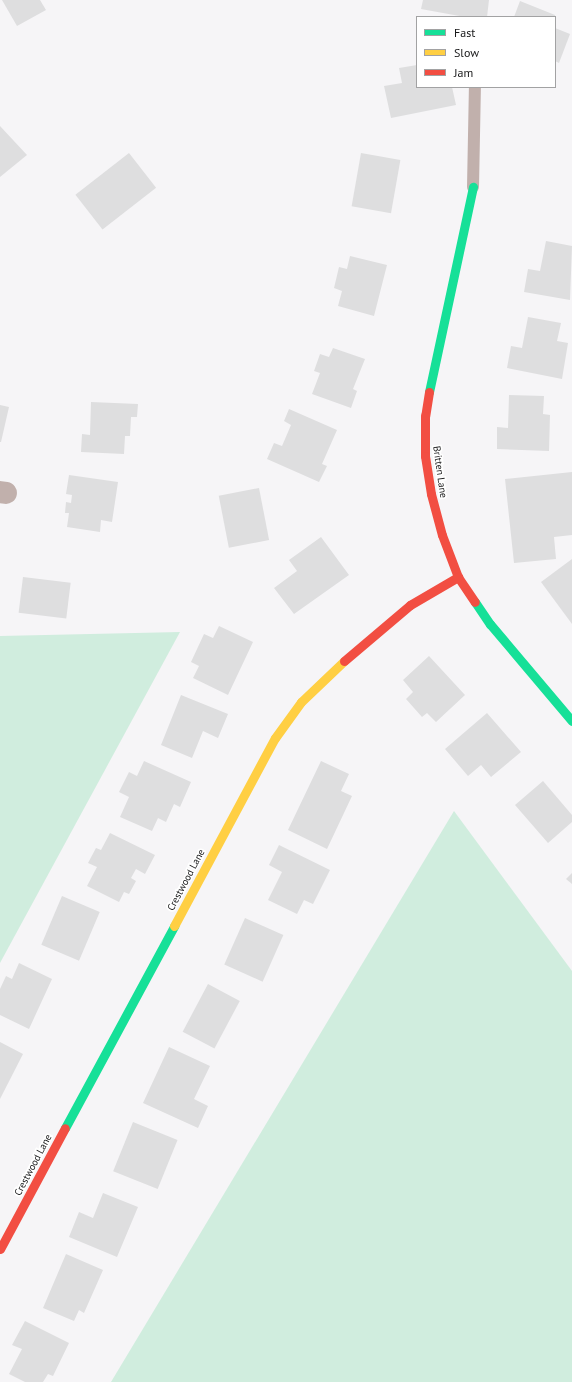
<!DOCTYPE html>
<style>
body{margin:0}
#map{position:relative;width:572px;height:1382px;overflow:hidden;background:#f6f5f7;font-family:"PT Sans",sans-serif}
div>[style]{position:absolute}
.green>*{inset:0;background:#d0edde}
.building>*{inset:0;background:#dededf;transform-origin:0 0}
.lane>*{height:12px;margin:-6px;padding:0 6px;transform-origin:6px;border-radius:6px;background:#c1b0ac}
.street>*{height:22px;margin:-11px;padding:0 11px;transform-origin:11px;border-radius:11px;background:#c1b0ac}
.fast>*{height:9px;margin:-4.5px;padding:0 4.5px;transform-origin:4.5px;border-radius:4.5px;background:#16e098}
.slow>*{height:9px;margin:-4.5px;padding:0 4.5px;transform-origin:4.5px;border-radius:4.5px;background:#ffcf43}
.jam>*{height:9px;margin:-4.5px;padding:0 4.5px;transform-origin:4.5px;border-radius:4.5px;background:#f24e42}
span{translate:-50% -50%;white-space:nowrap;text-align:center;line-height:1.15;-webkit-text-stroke:3.5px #fff;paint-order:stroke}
.street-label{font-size:10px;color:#171718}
.legend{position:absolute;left:416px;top:16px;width:140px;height:72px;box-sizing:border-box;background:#fff;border:1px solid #a2a2a3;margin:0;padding:5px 7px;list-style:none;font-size:12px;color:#171718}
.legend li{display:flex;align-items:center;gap:8px;height:20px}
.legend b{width:20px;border:1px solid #a2a2a3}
</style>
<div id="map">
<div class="green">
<i style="clip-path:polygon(180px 632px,0 963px,0 636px)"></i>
<i style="clip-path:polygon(454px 811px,572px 971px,572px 1382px,111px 1382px)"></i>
</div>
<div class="building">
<i style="clip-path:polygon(2px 0,40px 0,46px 10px,17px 26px)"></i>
<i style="clip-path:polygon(423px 0,489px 0,487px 17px,465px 17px,421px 9px)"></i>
<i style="clip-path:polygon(520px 1px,555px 15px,555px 17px,514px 17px)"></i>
<i style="clip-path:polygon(555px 28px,570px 34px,559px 63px,555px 61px)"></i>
<i style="clip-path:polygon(417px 65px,417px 87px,452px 87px,456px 105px,391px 118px,384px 86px,402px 83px,399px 68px)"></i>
<i style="clip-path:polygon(0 126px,27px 155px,0 177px)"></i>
<i style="left:129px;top:153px;width:44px;height:68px;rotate:52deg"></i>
<i style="left:361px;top:153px;width:40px;height:54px;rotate:10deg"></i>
<i style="clip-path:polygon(546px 241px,572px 246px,570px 300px,524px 292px,528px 269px,540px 271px)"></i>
<i style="clip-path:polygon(350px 256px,387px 265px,374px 316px,338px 306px,342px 291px,334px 288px,339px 267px,347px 269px)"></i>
<i style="clip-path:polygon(528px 317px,561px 323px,557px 341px,568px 343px,562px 379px,507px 368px,511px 346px,522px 348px)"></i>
<i style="clip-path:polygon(333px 348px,365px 359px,353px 389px,357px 391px,351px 408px,312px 394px,320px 373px,314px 371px,320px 354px,329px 357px)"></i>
<i style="clip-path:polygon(509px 395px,544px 396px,543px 414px,550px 415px,549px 451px,497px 449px,497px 427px,508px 428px)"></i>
<i style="clip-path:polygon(91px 402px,138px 404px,137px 417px,131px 417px,130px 436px,125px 436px,124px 454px,81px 452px,82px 434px,90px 435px)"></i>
<i style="clip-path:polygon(0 405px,9px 407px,1px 442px,0 442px)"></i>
<i style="clip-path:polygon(289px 409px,337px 430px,322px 464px,327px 466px,319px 482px,267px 459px,274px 443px,282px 446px,291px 425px,284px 421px)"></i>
<i style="clip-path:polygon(572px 472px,572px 535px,554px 537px,556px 559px,514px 563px,505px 479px)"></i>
<i style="clip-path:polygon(69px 475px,118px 482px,112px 522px,101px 520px,100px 532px,67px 527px,69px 513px,65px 513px,66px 502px,71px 503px,72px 495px,66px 494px)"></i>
<i style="left:259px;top:488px;width:53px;height:41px;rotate:79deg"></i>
<i style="clip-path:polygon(321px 537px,349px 575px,294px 614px,274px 588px,297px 571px,289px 560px)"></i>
<i style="clip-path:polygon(572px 559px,572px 624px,541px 582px)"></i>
<i style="left:23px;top:577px;width:48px;height:36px;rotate:7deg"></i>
<i style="clip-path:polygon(219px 626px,253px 642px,228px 695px,193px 678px,199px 666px,191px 662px,204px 634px,213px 638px)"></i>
<i style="clip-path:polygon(429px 656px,465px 695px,436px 722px,427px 713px,422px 717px,406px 699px,413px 692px,403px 680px)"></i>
<i style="clip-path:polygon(181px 695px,228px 714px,218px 738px,203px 731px,192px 758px,161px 745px)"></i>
<i style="clip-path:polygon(487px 713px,521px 752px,491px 777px,481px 765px,468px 776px,445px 749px)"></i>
<i style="clip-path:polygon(144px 761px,191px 782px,180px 807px,174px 804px,166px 822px,158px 818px,152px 831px,120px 817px,129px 797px,119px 792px,129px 772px,137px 776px)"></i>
<i style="clip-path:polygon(321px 761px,349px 774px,341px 791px,352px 796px,327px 849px,288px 830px)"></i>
<i style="clip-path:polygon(543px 781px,572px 815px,572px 822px,548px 843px,515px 805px)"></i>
<i style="clip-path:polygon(110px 833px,155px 855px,145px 874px,136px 869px,131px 878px,136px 881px,129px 894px,124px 892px,119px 902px,87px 886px,97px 867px,88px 863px,96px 848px,101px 850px)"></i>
<i style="clip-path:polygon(279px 845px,330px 870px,313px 904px,304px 900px,297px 914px,268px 900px,282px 872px,269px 865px)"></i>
<i style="clip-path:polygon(572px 873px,572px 884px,566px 879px)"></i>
<i style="left:62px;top:896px;width:41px;height:53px;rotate:23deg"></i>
<i style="left:245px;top:918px;width:42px;height:51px;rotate:24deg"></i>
<i style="clip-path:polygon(19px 963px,52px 979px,29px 1029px,0 1015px,0 989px,6px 976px,12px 979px)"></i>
<i style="left:208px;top:984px;width:36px;height:54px;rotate:28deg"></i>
<i style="clip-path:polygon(0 1042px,23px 1054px,0 1099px)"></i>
<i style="clip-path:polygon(169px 1047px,210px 1066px,194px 1099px,208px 1106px,198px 1128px,143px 1103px)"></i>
<i style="left:133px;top:1122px;width:48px;height:53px;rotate:22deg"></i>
<i style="clip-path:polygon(103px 1193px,138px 1207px,117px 1257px,69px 1237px,79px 1212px,93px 1218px)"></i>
<i style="clip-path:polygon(66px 1254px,103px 1270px,84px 1313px,79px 1310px,74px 1321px,43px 1308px)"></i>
<i style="clip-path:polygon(25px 1321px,69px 1343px,53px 1376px,48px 1374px,43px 1382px,25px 1382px,9px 1374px,22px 1349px,12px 1345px)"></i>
</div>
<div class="lane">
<i style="left:473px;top:187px;width:100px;rotate:-88.9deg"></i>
</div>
<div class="street">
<i style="left:0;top:492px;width:6px;rotate:9deg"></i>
</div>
<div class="fast">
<i style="left:429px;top:392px;width:210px;rotate:-77.9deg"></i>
<i style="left:475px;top:602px;width:27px;rotate:56deg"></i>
<i style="left:490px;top:624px;width:127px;rotate:49.8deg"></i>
<i style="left:65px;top:1128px;width:230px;rotate:-61.6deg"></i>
</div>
<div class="slow">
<i style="left:174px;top:926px;width:213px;rotate:-61.8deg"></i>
<i style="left:275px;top:738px;width:44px;rotate:-54.2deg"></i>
<i style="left:301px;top:702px;width:59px;rotate:-43.6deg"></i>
</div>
<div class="jam">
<i style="left:429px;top:392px;width:24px;rotate:99deg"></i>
<i style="left:425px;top:416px;width:40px;rotate:90deg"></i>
<i style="left:425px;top:456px;width:38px;rotate:81deg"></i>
<i style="left:431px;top:494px;width:42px;rotate:75deg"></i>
<i style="left:442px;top:535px;width:45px;rotate:69.1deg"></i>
<i style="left:458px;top:577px;width:30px;rotate:56deg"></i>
<i style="left:344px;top:661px;width:87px;rotate:-40.3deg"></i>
<i style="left:410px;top:605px;width:56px;rotate:-30.3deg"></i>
<i style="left:0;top:1249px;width:137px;rotate:-61.8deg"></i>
</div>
<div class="street-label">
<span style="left:440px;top:472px;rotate:82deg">Britten Lane</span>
<span style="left:186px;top:880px;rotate:-62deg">Crestwood Lane</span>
<span style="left:33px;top:1165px;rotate:-62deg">Crestwood Lane</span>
</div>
<ul class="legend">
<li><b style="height:5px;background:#16e098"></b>Fast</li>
<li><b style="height:5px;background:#ffcf43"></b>Slow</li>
<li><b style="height:5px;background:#f24e42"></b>Jam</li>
</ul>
</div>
